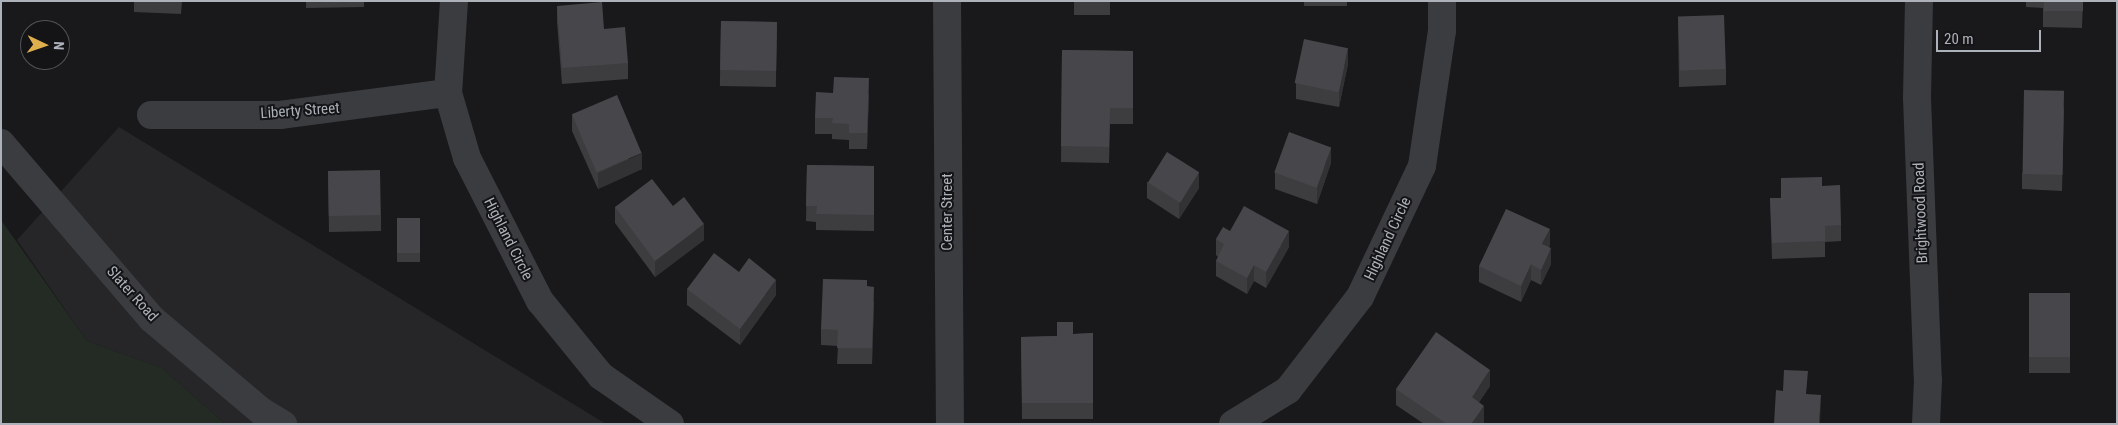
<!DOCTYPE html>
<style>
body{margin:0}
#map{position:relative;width:2118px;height:425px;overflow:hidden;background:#19191b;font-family:"Roboto Condensed",sans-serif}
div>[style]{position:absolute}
.built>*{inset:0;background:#262628}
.green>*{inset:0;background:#242b25}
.minor>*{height:28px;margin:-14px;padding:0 14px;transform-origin:14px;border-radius:14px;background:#3b3c40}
.tertiary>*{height:28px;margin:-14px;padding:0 14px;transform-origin:14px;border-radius:14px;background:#3b3c40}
.wall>*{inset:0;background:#3d3d40;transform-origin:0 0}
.shaded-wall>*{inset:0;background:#323234}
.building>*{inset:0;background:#47474b;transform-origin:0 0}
span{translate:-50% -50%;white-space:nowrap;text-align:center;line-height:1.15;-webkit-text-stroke:4px #141416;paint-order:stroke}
.street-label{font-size:15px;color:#adb1b9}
.frame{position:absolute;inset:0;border:2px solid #adb1b9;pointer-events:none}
.north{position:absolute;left:20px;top:20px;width:50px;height:50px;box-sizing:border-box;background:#141416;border:1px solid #515357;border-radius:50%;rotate:93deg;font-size:14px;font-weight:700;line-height:20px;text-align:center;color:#adb1b9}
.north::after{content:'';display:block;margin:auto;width:18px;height:22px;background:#e0af4d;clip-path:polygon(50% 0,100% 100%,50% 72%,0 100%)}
.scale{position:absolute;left:1936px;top:30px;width:105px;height:22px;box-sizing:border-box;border:2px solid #adb1b9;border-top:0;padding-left:6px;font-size:15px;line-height:18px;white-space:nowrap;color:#adb1b9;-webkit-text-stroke:4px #141416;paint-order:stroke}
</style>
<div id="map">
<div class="built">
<i style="clip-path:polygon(119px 127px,606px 424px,225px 424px,162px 368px,87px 341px,17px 240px)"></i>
</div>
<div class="green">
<i style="clip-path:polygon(1px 220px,87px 341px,162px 368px,225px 424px,1px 424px)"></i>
</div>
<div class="minor">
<i style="left:454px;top:1px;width:92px;rotate:93.7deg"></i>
<i style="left:448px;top:93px;width:68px;rotate:73.7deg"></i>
<i style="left:467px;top:158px;width:161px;rotate:63deg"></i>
<i style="left:540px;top:301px;width:97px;rotate:50.9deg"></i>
<i style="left:601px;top:376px;width:84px;rotate:34.8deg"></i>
<i style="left:947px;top:1px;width:423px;rotate:89.6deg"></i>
<i style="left:151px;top:115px;width:129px"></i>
<i style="left:280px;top:115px;width:169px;rotate:-7.5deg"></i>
<i style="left:1px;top:143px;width:232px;rotate:49.4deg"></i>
<i style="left:152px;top:319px;width:143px;rotate:40.2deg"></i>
<i style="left:261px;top:411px;width:26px;rotate:31deg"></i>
<i style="left:1233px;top:424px;width:65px;rotate:-31.7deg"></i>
<i style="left:1288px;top:390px;width:118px;rotate:-52.3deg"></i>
<i style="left:1360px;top:297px;width:145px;rotate:-64.7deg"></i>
<i style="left:1422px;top:166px;width:136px;rotate:-81.6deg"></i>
<i style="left:1442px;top:31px;width:30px;rotate:-90deg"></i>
</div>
<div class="tertiary">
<i style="left:1919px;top:1px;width:97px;rotate:91.2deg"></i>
<i style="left:1917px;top:98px;width:282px;rotate:87.8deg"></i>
<i style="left:1928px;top:380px;width:44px;rotate:92.6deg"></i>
</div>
<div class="wall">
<i style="clip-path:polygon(134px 1px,182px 1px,181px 14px,134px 12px)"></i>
<i style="clip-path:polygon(306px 1px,364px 1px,364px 7px,306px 8px)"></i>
<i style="left:810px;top:1px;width:48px;height:1px"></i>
<i style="left:1074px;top:1px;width:36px;height:14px"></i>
<i style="left:1304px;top:1px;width:43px;height:5px"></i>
<i style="clip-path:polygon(2026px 1px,2083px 1px,2082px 28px,2043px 27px,2043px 8px,2026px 7px)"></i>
<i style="clip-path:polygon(557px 6px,604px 29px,628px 63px,628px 79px,562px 84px,557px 22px)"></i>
<i style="clip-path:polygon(1678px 16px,1726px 69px,1726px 85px,1679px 87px)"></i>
<i style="left:721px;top:21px;width:56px;height:65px;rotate:1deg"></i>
<i style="clip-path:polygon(1062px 50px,1133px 51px,1133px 124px,1110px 124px,1109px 163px,1061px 162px)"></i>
<i style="clip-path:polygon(1348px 64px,1339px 107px,1296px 99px,1296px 83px)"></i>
<i style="clip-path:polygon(869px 94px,867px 149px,849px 149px,849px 140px,832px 139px,832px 134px,815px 134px,815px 118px)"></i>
<i style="clip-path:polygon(2064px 107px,2062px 191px,2022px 189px,2022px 174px)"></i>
<i style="clip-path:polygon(572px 115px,642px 169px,598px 189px,572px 131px)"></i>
<i style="clip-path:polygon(1331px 163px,1317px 204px,1275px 189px,1275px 173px)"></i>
<i style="clip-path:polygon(807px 165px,874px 166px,874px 231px,816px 230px,816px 222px,806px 221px)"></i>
<i style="clip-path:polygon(328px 171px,381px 215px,381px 231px,329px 232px)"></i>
<i style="clip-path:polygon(1147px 182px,1199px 188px,1179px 219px,1147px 198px)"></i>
<i style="clip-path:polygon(1822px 186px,1841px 225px,1841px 241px,1825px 242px,1825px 257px,1772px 259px,1770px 198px,1781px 198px)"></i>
<i style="clip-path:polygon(673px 206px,704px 240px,655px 277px,615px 223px,615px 207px)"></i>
<i style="left:397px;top:218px;width:23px;height:44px"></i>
<i style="clip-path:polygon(1230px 231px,1289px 247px,1266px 288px,1254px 281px,1247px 294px,1216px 276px,1216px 261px,1218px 257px,1216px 255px,1216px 239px)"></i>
<i style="clip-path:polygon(1550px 245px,1549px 247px,1551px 264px,1541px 285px,1531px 280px,1521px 302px,1479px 282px,1479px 266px)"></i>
<i style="clip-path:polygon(867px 286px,874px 303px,872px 364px,837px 364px,838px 346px,821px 345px,821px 329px)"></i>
<i style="clip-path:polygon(687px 289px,776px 295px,740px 345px,687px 305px)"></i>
<i style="left:2029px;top:293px;width:41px;height:80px"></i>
<i style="clip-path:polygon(1093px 333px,1093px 419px,1022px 419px,1021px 337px,1057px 336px,1073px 334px)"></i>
<i style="clip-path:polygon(1490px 386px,1479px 402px,1484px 422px,1482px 424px,1424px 424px,1396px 405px,1396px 389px)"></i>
</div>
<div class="shaded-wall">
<i style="clip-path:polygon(1348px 48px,1348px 64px,1339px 107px,1339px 91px)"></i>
<i style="clip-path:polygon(869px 78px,869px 94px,867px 149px,867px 133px)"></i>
<i style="clip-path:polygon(1331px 147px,1331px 163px,1317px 204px,1317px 188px)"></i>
<i style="clip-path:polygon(642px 153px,642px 169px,598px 189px,598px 173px)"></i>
<i style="clip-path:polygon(1199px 172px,1199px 188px,1179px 219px,1179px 203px)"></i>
<i style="clip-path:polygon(704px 224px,704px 240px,655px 277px,655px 261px)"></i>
<i style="clip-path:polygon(1550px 229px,1550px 245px,1542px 260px,1542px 244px)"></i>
<i style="clip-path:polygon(1289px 231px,1289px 247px,1266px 288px,1266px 272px)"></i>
<i style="clip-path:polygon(1551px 248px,1551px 264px,1541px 285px,1541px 270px)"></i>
<i style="clip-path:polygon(1531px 264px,1531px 280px,1521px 302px,1521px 286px)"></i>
<i style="clip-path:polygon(1254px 265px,1254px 281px,1247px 294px,1247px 278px)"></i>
<i style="clip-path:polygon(776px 280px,776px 295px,740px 345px,740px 329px)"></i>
<i style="clip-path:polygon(874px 287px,874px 303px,872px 364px,872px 348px)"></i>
<i style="clip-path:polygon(1490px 370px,1490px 386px,1472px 413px,1472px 397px)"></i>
<i style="clip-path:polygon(1821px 395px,1820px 424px,1819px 424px)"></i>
<i style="clip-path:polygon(1484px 406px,1484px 422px,1482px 424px,1471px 424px)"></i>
</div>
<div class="building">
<i style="left:2044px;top:1px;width:39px;height:10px"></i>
<i style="clip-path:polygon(602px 2px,604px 29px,625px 27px,628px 63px,562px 68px,557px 6px)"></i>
<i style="left:1724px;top:15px;width:54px;height:46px;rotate:88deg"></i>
<i style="left:721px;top:21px;width:56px;height:49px;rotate:1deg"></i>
<i style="left:1304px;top:39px;width:45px;height:45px;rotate:12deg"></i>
<i style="clip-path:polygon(1062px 50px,1133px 51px,1133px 108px,1110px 108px,1109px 147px,1061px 146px)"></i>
<i style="clip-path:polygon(834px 77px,869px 78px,867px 133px,849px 133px,849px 124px,832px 123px,833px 118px,815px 118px,816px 92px,833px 93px)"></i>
<i style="left:2024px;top:90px;width:40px;height:84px;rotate:1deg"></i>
<i style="left:617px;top:95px;width:63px;height:49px;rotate:67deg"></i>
<i style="left:1289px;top:132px;width:45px;height:43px;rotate:20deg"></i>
<i style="left:1167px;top:152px;width:38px;height:36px;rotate:32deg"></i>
<i style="clip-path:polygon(807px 165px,874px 166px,874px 215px,816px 214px,817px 206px,806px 206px)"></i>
<i style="left:380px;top:170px;width:45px;height:52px;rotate:89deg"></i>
<i style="clip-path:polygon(1822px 177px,1822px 186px,1840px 185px,1841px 225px,1825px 226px,1825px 241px,1772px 243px,1770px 198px,1781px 198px,1781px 178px)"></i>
<i style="clip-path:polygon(652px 179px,673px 206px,684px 197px,704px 224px,655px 261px,615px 207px)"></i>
<i style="clip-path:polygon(1244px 206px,1289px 231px,1266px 272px,1254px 265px,1247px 278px,1216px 261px,1224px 244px,1216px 239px,1223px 227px,1230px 231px)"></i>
<i style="clip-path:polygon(1506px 209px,1550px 229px,1542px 244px,1551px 248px,1541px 270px,1531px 264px,1521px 286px,1479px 266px)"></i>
<i style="left:397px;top:218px;width:23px;height:35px"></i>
<i style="clip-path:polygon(714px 253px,739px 272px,749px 258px,776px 280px,740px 329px,687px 289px)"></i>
<i style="clip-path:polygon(823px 279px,867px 280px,867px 286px,874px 287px,872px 348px,837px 348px,838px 330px,821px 329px)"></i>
<i style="left:2029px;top:293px;width:41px;height:64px"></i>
<i style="clip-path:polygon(1057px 322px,1073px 322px,1073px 334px,1093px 333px,1093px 403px,1022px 403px,1021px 337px,1057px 336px)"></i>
<i style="clip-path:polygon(1436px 332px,1490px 370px,1472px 397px,1484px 406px,1471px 424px,1447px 424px,1396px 389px)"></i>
<i style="clip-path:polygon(1784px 370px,1808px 371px,1806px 394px,1821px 395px,1819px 424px,1774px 424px,1776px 390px,1783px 391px)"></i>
</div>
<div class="street-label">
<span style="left:300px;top:111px;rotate:-4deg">Liberty Street</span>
<span style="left:948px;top:212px;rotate:-90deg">Center Street</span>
<span style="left:1921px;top:213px;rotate:-92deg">Brightwood Road</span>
<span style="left:508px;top:239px;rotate:63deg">Highland Circle</span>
<span style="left:1388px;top:239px;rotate:-65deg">Highland Circle</span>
<span style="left:132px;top:294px;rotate:48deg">Slater Road</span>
</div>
<div class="frame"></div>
<div class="north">N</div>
<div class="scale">20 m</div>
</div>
